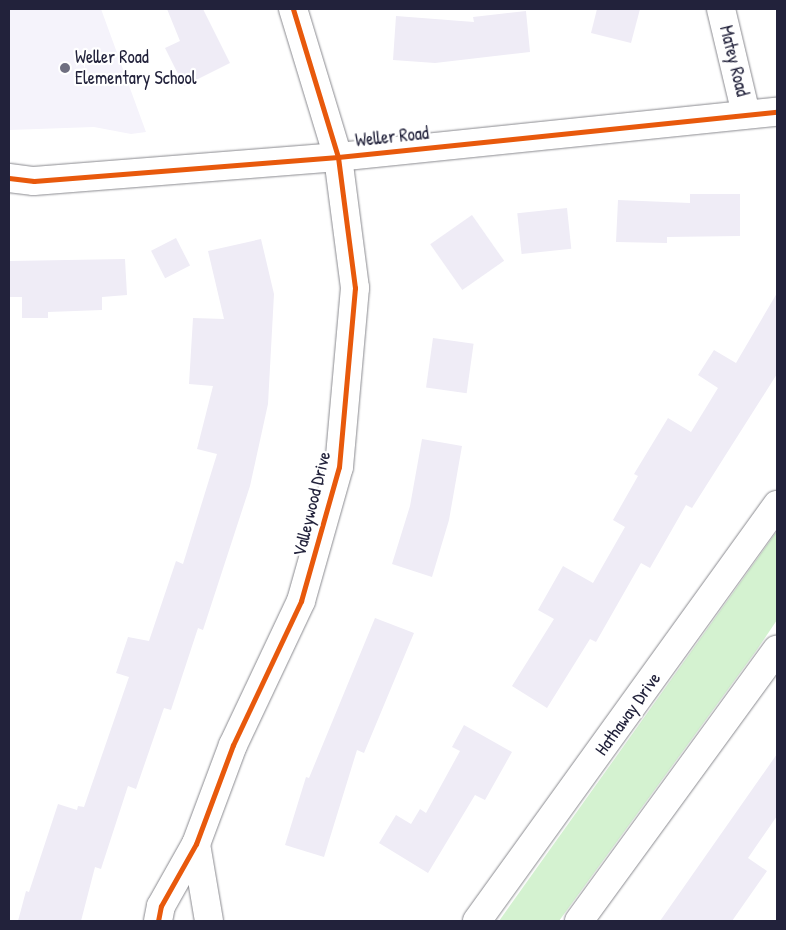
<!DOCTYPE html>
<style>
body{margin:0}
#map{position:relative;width:786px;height:930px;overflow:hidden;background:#fff;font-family:"Patrick Hand",sans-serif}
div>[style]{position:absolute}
.built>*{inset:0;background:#f5f3fb}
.green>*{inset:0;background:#d4f2d0}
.building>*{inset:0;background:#efecf6;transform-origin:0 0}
.roads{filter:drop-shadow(0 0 1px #8a8a8f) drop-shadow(0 0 1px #8a8a8f)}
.minor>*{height:28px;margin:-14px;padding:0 14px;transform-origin:14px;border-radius:14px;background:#fff}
.tertiary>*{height:28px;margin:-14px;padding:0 14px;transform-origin:14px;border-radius:14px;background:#fff}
.cycleway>*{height:5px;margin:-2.5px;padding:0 2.5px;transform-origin:2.5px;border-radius:2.5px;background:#e8590c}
.dots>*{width:14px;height:14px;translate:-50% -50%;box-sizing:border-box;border:2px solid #fff;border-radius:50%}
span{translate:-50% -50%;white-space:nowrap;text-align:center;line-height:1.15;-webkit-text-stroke:4.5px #fff;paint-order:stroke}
.poi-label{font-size:18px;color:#22223b}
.left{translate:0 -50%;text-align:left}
.street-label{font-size:18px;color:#22223b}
.frame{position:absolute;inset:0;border:10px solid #22223b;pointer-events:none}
</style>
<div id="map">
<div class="built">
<i style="clip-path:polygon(9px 9px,101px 9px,146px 132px,131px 134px,94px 127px,9px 130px)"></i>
</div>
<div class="green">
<i style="clip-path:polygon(777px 531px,777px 620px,756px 651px,559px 921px,499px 921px)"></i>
</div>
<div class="building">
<i style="clip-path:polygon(167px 9px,203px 9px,230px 63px,184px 86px,165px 48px,180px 41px)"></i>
<i style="clip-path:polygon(597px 9px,640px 9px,631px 43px,591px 33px)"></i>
<i style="clip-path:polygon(526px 11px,530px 52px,435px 63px,393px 60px,396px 16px,474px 22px,473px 17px)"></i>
<i style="clip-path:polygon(690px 194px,740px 194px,740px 236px,667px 237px,667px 243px,616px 242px,618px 200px,690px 203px)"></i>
<i style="left:567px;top:208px;width:41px;height:50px;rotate:84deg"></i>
<i style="left:472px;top:215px;width:56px;height:51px;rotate:55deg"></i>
<i style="left:176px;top:238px;width:31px;height:28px;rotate:63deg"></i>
<i style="clip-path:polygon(261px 239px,274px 294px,268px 404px,250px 486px,203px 630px,198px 628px,171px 710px,164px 708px,136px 789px,128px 786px,101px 869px,95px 867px,81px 921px,18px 921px,26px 891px,29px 892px,58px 804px,77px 810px,78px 806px,84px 807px,129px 677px,116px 673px,128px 637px,149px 641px,176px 561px,183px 564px,217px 454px,197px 449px,213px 386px,189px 384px,193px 318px,224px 319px,208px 251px)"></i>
<i style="clip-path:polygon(125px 259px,127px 295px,102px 297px,102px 310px,48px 312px,48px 318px,22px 318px,22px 297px,9px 297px,9px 261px)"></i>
<i style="clip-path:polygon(777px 293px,777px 374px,692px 508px,686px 505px,650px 568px,641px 563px,596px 642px,590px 639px,547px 708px,512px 686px,554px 619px,538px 610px,563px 566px,593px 583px,625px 527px,613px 520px,638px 476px,634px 474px,668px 418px,691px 432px,718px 388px,698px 375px,714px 350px,736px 363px)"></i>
<i style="left:433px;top:338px;width:41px;height:50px;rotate:8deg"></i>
<i style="clip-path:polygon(422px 439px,462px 446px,449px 520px,432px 577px,392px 564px,410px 506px)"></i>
<i style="clip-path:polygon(375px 618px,414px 633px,364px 753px,357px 750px,324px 857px,285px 845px,306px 777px,309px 778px)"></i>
<i style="clip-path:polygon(464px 725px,512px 752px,485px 800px,475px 795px,428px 873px,379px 843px,396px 815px,411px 824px,420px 809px,426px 813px,460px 751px,452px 747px)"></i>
<i style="clip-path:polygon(777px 754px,777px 816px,748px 858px,767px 871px,732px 921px,660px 921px)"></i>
</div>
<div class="roads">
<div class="minor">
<i style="left:721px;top:9px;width:108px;rotate:76.6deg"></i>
<i style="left:196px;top:844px;width:78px;rotate:80.4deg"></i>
<i style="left:158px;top:921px;width:15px;rotate:-79deg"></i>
<i style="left:161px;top:906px;width:71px;rotate:-60.6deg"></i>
<i style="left:196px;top:844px;width:106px;rotate:-69.5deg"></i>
<i style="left:233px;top:745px;width:159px;rotate:-64.7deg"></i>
<i style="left:301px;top:601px;width:139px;rotate:-74.2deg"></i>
<i style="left:339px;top:467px;width:180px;rotate:-84.9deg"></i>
<i style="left:355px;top:288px;width:132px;rotate:-97.4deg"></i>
<i style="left:338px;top:157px;width:155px;rotate:-106.9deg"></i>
</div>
<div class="tertiary">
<i style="left:9px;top:178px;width:25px;rotate:7deg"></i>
<i style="left:34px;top:181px;width:305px;rotate:-4.5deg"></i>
<i style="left:338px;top:157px;width:441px;rotate:-5.9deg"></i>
<i style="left:477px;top:921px;width:513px;rotate:-54.2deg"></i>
<i style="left:579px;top:921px;width:336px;rotate:-53.9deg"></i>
</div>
</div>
<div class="cycleway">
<i style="left:9px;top:178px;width:25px;rotate:7deg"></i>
<i style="left:34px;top:181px;width:305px;rotate:-4.5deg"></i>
<i style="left:338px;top:157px;width:441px;rotate:-5.9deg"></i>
<i style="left:158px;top:921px;width:15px;rotate:-79deg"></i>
<i style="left:161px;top:906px;width:71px;rotate:-60.6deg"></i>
<i style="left:196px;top:844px;width:106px;rotate:-69.5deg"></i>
<i style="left:233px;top:745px;width:159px;rotate:-64.7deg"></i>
<i style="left:301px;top:601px;width:139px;rotate:-74.2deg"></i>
<i style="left:339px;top:467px;width:180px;rotate:-84.9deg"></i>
<i style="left:355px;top:288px;width:132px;rotate:-97.4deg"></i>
<i style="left:338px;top:157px;width:155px;rotate:-106.9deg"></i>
</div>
<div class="dots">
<i style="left:65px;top:68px;background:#6f6f80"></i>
</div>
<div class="poi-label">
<span class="left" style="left:75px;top:68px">Weller Road<br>Elementary School</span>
</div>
<div class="street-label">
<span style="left:734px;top:61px;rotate:76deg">Matey Road</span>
<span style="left:392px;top:137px;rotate:-6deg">Weller Road</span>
<span style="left:312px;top:504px;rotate:-76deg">Valleywood Drive</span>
<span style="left:628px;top:714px;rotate:-54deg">Hathaway Drive</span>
</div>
<div class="frame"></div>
</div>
